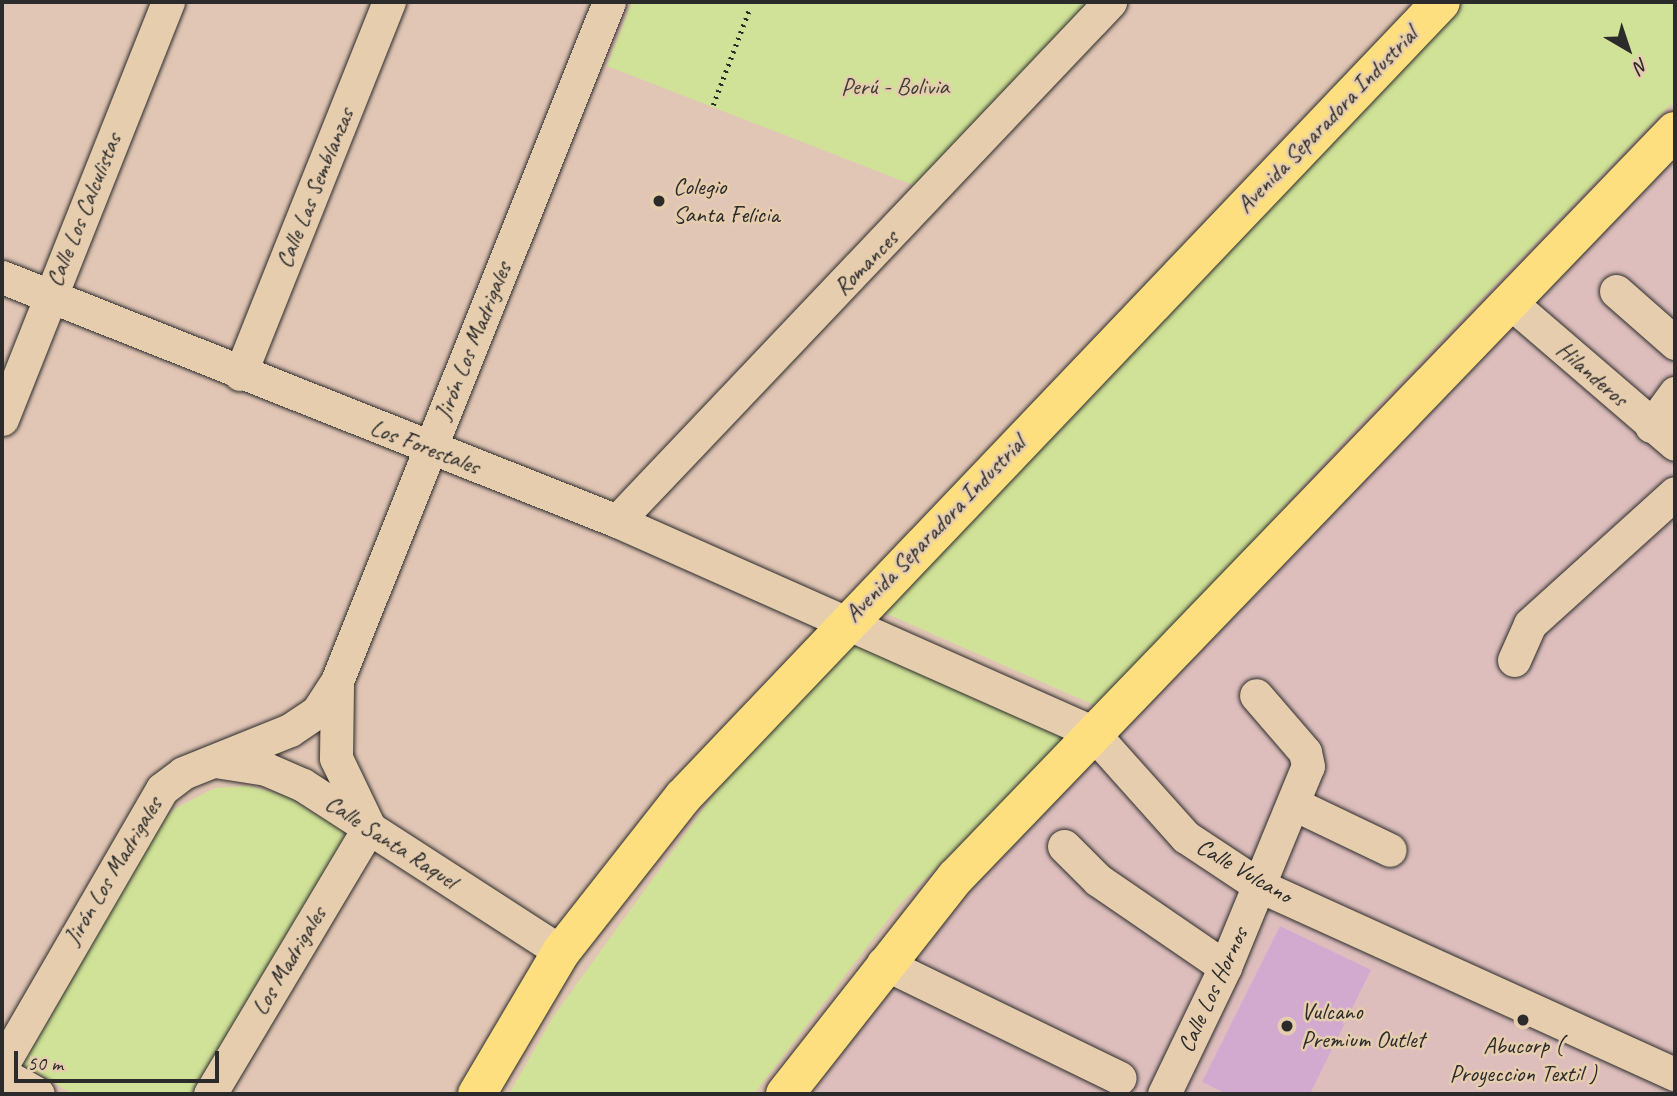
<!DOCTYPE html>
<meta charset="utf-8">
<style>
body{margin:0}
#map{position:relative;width:1677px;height:1096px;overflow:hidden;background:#e2c6b5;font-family:Caveat,sans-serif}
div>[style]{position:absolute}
.built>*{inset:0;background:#ddbebd}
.green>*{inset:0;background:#d0e297}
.building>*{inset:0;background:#d2aad0}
.path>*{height:4.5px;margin-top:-2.25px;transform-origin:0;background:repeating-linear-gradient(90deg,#2b2b2b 0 2px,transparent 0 7px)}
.roads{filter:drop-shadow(0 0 2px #2b2b2b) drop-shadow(0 0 2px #2b2b2b)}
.minor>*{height:33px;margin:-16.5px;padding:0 16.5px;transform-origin:16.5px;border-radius:16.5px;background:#e6cdae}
.major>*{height:38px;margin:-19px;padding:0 19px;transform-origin:19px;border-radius:19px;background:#fddf80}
.dots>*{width:19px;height:19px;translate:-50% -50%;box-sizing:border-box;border:4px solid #e6cdae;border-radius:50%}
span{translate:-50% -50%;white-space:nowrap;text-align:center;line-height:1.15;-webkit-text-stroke:5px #e6cdae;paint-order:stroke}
.park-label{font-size:24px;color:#3c3d36}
.street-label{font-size:24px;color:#2b2b2b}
.poi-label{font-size:24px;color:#2b2b2b}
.left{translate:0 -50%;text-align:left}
.frame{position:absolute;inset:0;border:4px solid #2b2b2b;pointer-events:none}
.north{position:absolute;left:1593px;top:14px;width:70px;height:70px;-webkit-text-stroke:5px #e6cdae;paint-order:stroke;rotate:141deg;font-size:19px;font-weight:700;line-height:28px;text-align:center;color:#2b2b2b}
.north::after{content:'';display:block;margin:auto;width:24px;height:32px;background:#2b2b2b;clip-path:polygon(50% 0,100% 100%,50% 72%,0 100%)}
.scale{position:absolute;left:14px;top:1051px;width:205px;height:32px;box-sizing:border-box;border:4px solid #2b2b2b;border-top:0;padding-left:9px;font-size:21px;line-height:24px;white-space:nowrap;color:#2b2b2b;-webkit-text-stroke:5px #e6cdae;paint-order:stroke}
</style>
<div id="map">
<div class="built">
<i style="clip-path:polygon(1675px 152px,1675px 1094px,812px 1094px,946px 911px)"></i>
</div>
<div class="green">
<i style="clip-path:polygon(632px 2px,1097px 2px,918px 187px,607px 66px)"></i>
<i style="clip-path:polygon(1464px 2px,1675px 2px,1675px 100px,1351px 433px,1101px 708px,883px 612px)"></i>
<i style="clip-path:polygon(855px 636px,1072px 734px,900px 904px,754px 1094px,509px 1094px,553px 1017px,722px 783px)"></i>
<i style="clip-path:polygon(249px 786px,286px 796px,348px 834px,192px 1094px,73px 1094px,23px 1065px,156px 827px,176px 808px,215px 788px)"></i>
</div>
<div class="building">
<i style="clip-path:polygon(1280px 926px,1371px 970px,1310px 1094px,1227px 1094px,1202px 1082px)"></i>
</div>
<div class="path">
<i style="left:713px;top:105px;width:102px;rotate:-69.2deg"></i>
</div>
<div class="roads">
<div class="minor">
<i style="left:2px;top:277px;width:662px;rotate:21.64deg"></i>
<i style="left:617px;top:521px;width:520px;rotate:23.95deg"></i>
<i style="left:1092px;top:732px;width:141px;rotate:48.2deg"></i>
<i style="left:1186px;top:837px;width:89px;rotate:33.5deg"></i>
<i style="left:1260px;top:886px;width:456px;rotate:24.4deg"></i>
<i style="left:1616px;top:291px;width:79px;rotate:41.4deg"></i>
<i style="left:1511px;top:303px;width:216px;rotate:40.7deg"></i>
<i style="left:240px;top:374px;width:401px;rotate:-68.2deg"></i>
<i style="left:2px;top:419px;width:449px;rotate:-68.3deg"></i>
<i style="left:1651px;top:426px;width:41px;rotate:-54deg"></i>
<i style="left:617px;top:521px;width:716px;rotate:-46.47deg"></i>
<i style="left:1514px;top:660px;width:39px;rotate:-66deg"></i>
<i style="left:1530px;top:624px;width:195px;rotate:-42.1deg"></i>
<i style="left:215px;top:761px;width:52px;rotate:8.9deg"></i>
<i style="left:266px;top:769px;width:40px;rotate:23.4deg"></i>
<i style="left:303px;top:785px;width:307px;rotate:32.9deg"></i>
<i style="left:1294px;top:804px;width:106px;rotate:25.6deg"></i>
<i style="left:1064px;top:846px;width:48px;rotate:45deg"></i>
<i style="left:1098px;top:880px;width:154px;rotate:34.4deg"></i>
<i style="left:883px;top:963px;width:263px;rotate:25.9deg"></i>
<i style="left:2px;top:1065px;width:319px;rotate:-59.9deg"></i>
<i style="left:162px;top:789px;width:26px;rotate:-37deg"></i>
<i style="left:183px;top:773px;width:115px;rotate:-21.9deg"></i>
<i style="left:290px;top:730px;width:32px;rotate:-34deg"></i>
<i style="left:317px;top:712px;width:37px;rotate:-57deg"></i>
<i style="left:337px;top:681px;width:731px;rotate:-68.17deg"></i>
<i style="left:2px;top:1074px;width:41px;rotate:29.1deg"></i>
<i style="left:210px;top:1094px;width:311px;rotate:-59.2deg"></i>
<i style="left:369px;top:827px;width:76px;rotate:-115.6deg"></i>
<i style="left:336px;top:758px;width:75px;rotate:-89.2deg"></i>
<i style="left:1164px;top:1094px;width:141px;rotate:-64.3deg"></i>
<i style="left:1225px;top:967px;width:217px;rotate:-67.6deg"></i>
<i style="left:1308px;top:766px;width:14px;rotate:-102deg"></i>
<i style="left:1305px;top:752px;width:75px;rotate:-130.7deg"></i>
</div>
<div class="major">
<i style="left:477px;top:1094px;width:165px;rotate:-59.4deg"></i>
<i style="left:561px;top:952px;width:197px;rotate:-51.8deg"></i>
<i style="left:683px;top:797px;width:1098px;rotate:-46.36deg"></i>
<i style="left:785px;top:1094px;width:276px;rotate:-51.8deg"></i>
<i style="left:956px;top:877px;width:1036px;rotate:-46.06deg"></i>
</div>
</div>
<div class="dots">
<i style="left:659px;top:201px;background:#2b2b2b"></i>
<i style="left:1523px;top:1020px;background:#2b2b2b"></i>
<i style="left:1287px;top:1026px;background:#2b2b2b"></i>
</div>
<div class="park-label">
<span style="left:895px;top:87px">Perú - Bolivia</span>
</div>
<div class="street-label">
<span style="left:1327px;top:120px;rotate:-46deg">Avenida Separadora Industrial</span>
<span style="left:315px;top:188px;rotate:-68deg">Calle Las Semblanzas</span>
<span style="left:84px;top:210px;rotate:-68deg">Calle Los Calculistas</span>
<span style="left:866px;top:263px;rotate:-46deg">Romances</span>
<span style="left:473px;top:341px;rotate:-68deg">Jirón Los Madrigales</span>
<span style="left:1592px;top:374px;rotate:41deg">Hilanderos</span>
<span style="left:425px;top:447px;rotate:21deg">Los Forestales</span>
<span style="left:935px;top:529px;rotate:-46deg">Avenida Separadora Industrial</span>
<span style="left:391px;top:842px;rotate:33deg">Calle Santa Raquel</span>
<span style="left:113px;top:871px;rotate:-59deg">Jirón Los Madrigales</span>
<span style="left:1244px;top:871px;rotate:30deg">Calle Vulcano</span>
<span style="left:289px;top:961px;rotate:-59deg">Los Madrigales</span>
<span style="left:1213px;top:990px;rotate:-65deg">Calle Los Hornos</span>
</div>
<div class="poi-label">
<span class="left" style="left:673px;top:201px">Colegio<br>Santa Felicia</span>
<span class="left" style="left:1301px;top:1026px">Vulcano<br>Premium Outlet</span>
<span style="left:1523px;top:1060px">Abucorp (<br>Proyeccion Textil )</span>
</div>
<div class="frame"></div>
<div class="north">N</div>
<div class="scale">50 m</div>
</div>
